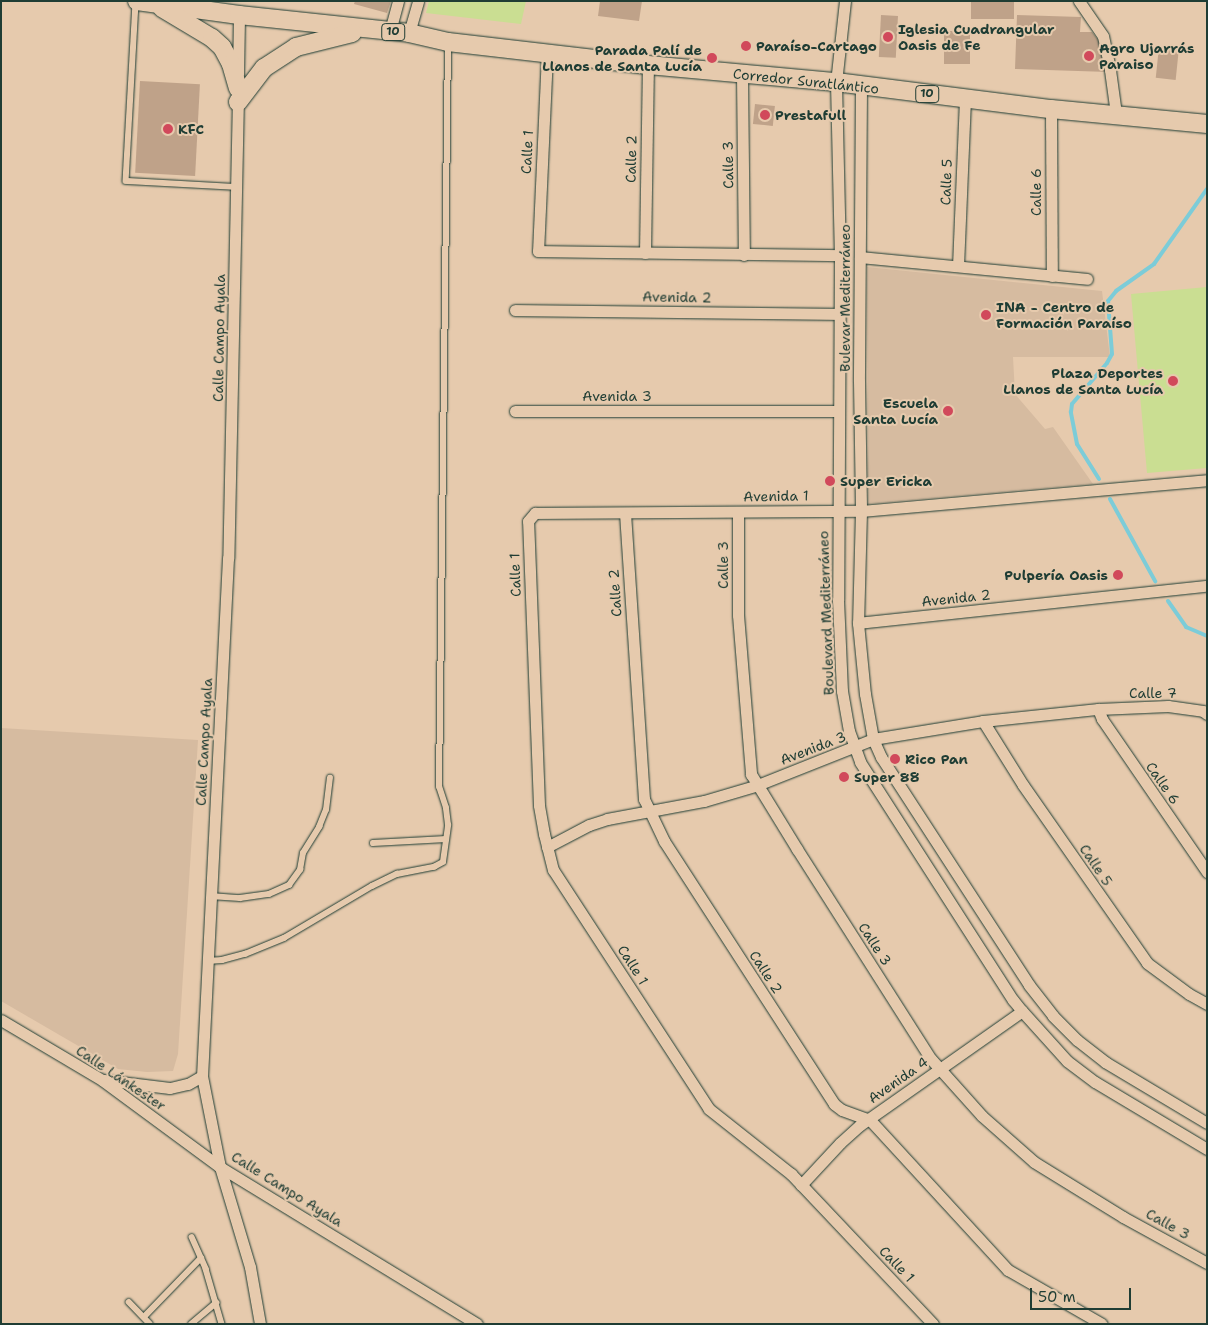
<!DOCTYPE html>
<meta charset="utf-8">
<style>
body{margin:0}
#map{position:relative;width:1208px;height:1325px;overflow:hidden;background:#e6caad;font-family:"Shantell Sans",sans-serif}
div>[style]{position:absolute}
.built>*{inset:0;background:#d6bba0}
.green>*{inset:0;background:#cade92}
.stream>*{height:4px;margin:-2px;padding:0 2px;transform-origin:2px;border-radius:2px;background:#7cccd8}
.building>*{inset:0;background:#bfa289;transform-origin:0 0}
.roads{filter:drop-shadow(0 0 1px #1f3d34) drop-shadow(0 0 1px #1f3d34)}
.lane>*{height:5.5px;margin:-2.75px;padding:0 2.75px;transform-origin:2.75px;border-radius:2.75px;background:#e6caad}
.street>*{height:11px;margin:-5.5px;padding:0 5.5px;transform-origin:5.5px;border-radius:5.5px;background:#e6caad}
.primary>*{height:18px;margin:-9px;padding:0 9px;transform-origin:9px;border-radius:9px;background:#e6caad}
.dots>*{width:14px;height:14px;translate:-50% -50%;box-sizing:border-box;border:2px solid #e6caad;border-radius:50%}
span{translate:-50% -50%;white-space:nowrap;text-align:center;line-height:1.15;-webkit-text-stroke:4px #e6caad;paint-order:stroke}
.shield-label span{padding:1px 4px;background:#e6caad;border:1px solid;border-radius:4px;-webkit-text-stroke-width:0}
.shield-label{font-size:12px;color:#1f3d34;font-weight:700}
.poi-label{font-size:14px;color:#1f3d34;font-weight:700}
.left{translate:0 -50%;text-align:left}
.right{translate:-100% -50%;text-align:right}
.street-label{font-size:14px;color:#1f3d34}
.frame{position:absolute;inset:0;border:2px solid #1f3d34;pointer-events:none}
.scale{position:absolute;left:1030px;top:1288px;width:101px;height:22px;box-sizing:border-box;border:2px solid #1f3d34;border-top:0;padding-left:6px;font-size:15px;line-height:18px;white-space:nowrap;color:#1f3d34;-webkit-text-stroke:4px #e6caad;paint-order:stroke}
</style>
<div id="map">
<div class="built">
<i style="clip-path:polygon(867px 267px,1102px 291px,1110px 357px,1013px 357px,1015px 394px,1045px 429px,1053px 427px,1093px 484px,868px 504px)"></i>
<i style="clip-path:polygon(1px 728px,198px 740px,178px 1054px,173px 1071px,147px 1072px,118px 1069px,1px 1001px)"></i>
</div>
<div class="green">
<i style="clip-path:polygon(429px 1px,526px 1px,521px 24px,426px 13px)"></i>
<i style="clip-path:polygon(1207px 287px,1207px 468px,1147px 473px,1131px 294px)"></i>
</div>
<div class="stream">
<i style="left:1099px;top:479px;width:41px;rotate:-122.2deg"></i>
<i style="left:1077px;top:444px;width:33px;rotate:-101deg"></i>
<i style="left:1071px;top:412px;width:8px;rotate:-83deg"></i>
<i style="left:1072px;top:404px;width:54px;rotate:-49.5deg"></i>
<i style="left:1107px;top:363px;width:10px;rotate:-61deg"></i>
<i style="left:1112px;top:354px;width:53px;rotate:-94.3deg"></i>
<i style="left:1108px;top:301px;width:13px;rotate:-51deg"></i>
<i style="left:1116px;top:291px;width:47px;rotate:-35.4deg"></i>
<i style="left:1154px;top:264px;width:92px;rotate:-54.8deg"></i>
<i style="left:1110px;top:499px;width:94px;rotate:61.2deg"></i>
<i style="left:1168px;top:601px;width:32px;rotate:55deg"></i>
<i style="left:1186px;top:627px;width:23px;rotate:23deg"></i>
</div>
<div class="building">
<i style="clip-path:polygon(355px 1px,391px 1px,387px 13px,354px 4px)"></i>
<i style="clip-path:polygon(600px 1px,642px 1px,639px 21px,598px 16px)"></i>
<i style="left:971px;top:1px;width:43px;height:18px"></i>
<i style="left:881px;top:15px;width:17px;height:42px;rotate:3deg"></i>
<i style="clip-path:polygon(1017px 15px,1081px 17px,1080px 32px,1092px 32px,1099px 41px,1109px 72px,1015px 69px)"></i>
<i style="left:944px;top:31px;width:26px;height:33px"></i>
<i style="left:1159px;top:47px;width:20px;height:31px;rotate:6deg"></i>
<i style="left:140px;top:81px;width:60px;height:92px;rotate:3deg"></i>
<i style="left:755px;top:104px;width:20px;height:20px;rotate:6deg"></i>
</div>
<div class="roads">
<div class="lane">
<i style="left:136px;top:3px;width:178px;rotate:93.2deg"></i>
<i style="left:126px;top:181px;width:110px;rotate:3.1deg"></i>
<i style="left:373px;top:843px;width:73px;rotate:-3.1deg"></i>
<i style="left:210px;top:896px;width:30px;rotate:4deg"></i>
<i style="left:240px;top:898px;width:29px;rotate:-8deg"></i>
<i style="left:269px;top:894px;width:22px;rotate:-24deg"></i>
<i style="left:289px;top:885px;width:19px;rotate:-54deg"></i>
<i style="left:300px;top:870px;width:17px;rotate:-80deg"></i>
<i style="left:303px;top:853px;width:31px;rotate:-58deg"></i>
<i style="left:319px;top:827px;width:18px;rotate:-68deg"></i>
<i style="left:326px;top:810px;width:32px;rotate:-83deg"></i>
<i style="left:207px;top:961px;width:15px;rotate:-4deg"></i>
<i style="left:222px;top:960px;width:24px;rotate:-15deg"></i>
<i style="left:245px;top:954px;width:42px;rotate:-22.3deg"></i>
<i style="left:284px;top:938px;width:102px;rotate:-30.6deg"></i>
<i style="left:372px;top:886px;width:28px;rotate:-26deg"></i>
<i style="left:397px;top:874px;width:38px;rotate:-11deg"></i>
<i style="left:434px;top:867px;width:10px;rotate:-29deg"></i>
<i style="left:443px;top:862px;width:37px;rotate:-82deg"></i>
<i style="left:448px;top:825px;width:17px;rotate:-97deg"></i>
<i style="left:446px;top:808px;width:22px;rotate:-108deg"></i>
<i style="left:439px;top:787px;width:743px;rotate:-89.31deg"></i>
<i style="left:192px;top:1237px;width:35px;rotate:66deg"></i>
<i style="left:206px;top:1269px;width:57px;rotate:73.8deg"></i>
<i style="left:129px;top:1302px;width:30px;rotate:46deg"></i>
<i style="left:144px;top:1317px;width:82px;rotate:-46deg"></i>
<i style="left:191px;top:1324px;width:33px;rotate:-40deg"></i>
</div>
<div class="street">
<i style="left:845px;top:1px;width:81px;rotate:96.3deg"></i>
<i style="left:836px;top:82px;width:173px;rotate:88.7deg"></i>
<i style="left:840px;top:255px;width:345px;rotate:90.3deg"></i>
<i style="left:838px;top:600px;width:91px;rotate:87.5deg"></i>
<i style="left:842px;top:691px;width:41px;rotate:80.1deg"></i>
<i style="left:849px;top:731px;width:33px;rotate:70deg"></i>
<i style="left:860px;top:762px;width:283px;rotate:57.3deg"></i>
<i style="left:1013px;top:1000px;width:14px;rotate:51deg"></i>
<i style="left:1022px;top:1011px;width:67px;rotate:48deg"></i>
<i style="left:1067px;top:1061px;width:35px;rotate:37deg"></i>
<i style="left:1095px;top:1082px;width:131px;rotate:30.9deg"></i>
<i style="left:1079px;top:1px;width:42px;rotate:55.6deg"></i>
<i style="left:1103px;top:36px;width:35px;rotate:78deg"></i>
<i style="left:1110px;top:70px;width:44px;rotate:82.2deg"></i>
<i style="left:390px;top:31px;width:31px;rotate:-75deg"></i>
<i style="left:409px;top:33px;width:33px;rotate:-74deg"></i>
<i style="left:547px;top:54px;width:197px;rotate:92.6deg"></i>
<i style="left:538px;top:251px;width:302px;rotate:0.8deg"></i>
<i style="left:238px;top:74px;width:59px;rotate:-89deg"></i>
<i style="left:742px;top:74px;width:181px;rotate:89.4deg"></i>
<i style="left:861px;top:86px;width:295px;rotate:90.4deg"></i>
<i style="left:859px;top:381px;width:130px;rotate:89.1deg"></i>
<i style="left:861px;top:511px;width:112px;rotate:91.5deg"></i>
<i style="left:858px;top:623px;width:71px;rotate:84.4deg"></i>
<i style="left:865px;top:694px;width:46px;rotate:79.9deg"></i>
<i style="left:873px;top:739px;width:20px;rotate:66deg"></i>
<i style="left:881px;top:757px;width:272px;rotate:57deg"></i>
<i style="left:1029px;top:985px;width:39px;rotate:52deg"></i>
<i style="left:1053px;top:1016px;width:34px;rotate:45deg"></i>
<i style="left:1077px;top:1040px;width:36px;rotate:38deg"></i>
<i style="left:1105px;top:1062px;width:119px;rotate:30.9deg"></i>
<i style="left:238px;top:97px;width:461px;rotate:91.2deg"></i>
<i style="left:228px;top:558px;width:519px;rotate:92.87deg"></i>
<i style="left:202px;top:1076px;width:93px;rotate:78.8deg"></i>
<i style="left:220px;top:1167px;width:104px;rotate:73.3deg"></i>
<i style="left:250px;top:1267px;width:58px;rotate:80deg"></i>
<i style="left:1051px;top:109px;width:167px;rotate:89.7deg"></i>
<i style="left:645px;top:253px;width:188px;rotate:-89.1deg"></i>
<i style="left:860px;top:257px;width:228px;rotate:5.5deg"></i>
<i style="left:958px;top:266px;width:168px;rotate:-87.6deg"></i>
<i style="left:515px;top:310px;width:324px;rotate:0.7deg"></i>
<i style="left:515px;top:411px;width:324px"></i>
<i style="left:738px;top:512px;width:103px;rotate:90deg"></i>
<i style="left:738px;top:615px;width:160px;rotate:85.3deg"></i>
<i style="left:751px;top:774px;width:88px;rotate:58.5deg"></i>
<i style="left:797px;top:849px;width:249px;rotate:57.5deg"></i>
<i style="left:931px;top:1059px;width:76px;rotate:48.2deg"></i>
<i style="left:982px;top:1116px;width:69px;rotate:41.5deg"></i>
<i style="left:1034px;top:1162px;width:105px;rotate:31.7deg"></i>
<i style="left:1123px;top:1217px;width:96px;rotate:28.7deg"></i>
<i style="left:625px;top:513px;width:287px;rotate:86.2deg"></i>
<i style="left:644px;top:799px;width:47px;rotate:64.5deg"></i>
<i style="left:664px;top:841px;width:313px;rotate:57.1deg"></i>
<i style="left:834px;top:1104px;width:10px;rotate:37deg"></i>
<i style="left:842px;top:1110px;width:30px;rotate:20deg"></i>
<i style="left:870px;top:1120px;width:204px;rotate:47.4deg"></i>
<i style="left:1008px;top:1270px;width:108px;rotate:29.9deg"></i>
<i style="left:858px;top:623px;width:351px;rotate:-6.1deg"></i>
<i style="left:1098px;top:709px;width:11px;rotate:68deg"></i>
<i style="left:1102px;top:719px;width:186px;rotate:55.5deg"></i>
<i style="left:983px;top:721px;width:75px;rotate:58deg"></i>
<i style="left:1023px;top:785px;width:217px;rotate:55.1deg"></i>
<i style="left:1147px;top:963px;width:52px;rotate:36.4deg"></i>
<i style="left:1189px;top:994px;width:21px;rotate:29deg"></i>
<i style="left:547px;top:847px;width:47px;rotate:-27.6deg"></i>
<i style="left:589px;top:825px;width:19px;rotate:-18deg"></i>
<i style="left:607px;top:819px;width:99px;rotate:-10.5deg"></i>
<i style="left:704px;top:801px;width:53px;rotate:-16.4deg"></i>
<i style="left:755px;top:786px;width:127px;rotate:-21.7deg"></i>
<i style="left:873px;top:739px;width:111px;rotate:-9.3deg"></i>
<i style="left:983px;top:721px;width:116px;rotate:-6deg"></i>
<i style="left:1098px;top:709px;width:70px;rotate:-2.5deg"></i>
<i style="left:1168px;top:706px;width:35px;rotate:8deg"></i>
<i style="left:1203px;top:711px;width:5px;rotate:37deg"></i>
<i style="left:1px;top:1020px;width:117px;rotate:30.7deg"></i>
<i style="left:102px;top:1080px;width:147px;rotate:36.4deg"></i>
<i style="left:220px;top:1167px;width:301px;rotate:31.4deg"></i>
<i style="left:104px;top:1080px;width:66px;rotate:6.9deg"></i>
<i style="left:170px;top:1088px;width:18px;rotate:-13deg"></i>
<i style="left:188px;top:1084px;width:16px;rotate:-30deg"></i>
<i style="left:801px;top:1185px;width:57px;rotate:-47.1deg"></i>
<i style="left:840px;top:1143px;width:27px;rotate:-42deg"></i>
<i style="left:860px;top:1125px;width:198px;rotate:-35.1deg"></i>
<i style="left:933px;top:1324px;width:207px;rotate:-133.4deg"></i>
<i style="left:791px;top:1174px;width:105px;rotate:-141.6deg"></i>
<i style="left:709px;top:1109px;width:285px;rotate:-123.1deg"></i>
<i style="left:553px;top:870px;width:37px;rotate:-104deg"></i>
<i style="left:544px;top:834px;width:29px;rotate:-100deg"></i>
<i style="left:539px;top:805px;width:284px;rotate:-92.2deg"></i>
<i style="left:528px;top:521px;width:11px;rotate:-49deg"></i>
<i style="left:535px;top:513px;width:326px;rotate:-0.4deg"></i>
<i style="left:861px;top:511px;width:347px;rotate:-5.1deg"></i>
</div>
<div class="primary">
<i style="left:137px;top:1px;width:103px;rotate:7.8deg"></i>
<i style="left:239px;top:15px;width:171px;rotate:6deg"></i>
<i style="left:409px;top:33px;width:40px;rotate:13deg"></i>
<i style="left:448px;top:42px;width:201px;rotate:6.6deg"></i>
<i style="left:648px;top:65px;width:189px;rotate:5.2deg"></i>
<i style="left:836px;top:82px;width:217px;rotate:7.2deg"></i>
<i style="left:1051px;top:109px;width:157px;rotate:5.5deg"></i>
<i style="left:162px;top:8px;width:58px;rotate:31deg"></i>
<i style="left:212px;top:38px;width:13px;rotate:42deg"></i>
<i style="left:222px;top:47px;width:19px;rotate:62deg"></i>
<i style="left:231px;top:64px;width:25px;rotate:74deg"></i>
<i style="left:238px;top:102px;width:43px;rotate:-52.6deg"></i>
<i style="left:264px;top:68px;width:38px;rotate:-33deg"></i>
<i style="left:296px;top:47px;width:58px;rotate:-14deg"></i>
</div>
</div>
<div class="dots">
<i style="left:888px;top:37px;background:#d1495b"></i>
<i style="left:746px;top:46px;background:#d1495b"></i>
<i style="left:1089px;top:56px;background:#d1495b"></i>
<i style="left:712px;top:58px;background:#d1495b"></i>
<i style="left:765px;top:115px;background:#d1495b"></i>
<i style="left:168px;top:129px;background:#d1495b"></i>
<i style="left:986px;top:315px;background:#d1495b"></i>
<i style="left:1173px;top:381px;background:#d1495b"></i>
<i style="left:948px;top:411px;background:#d1495b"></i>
<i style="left:830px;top:481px;background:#d1495b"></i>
<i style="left:1118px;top:575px;background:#d1495b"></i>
<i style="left:895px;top:759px;background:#d1495b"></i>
<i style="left:844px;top:777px;background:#d1495b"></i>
</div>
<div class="shield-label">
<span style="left:393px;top:32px">10</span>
<span style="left:927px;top:94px">10</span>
</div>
<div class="poi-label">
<span class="left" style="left:898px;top:37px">Iglesia Cuadrangular<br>Oasis de Fe</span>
<span class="left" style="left:756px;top:46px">Paraíso-Cartago</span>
<span class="left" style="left:1099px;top:56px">Agro Ujarrás<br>Paraiso</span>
<span class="right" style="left:702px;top:58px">Parada Palí de<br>Llanos de Santa Lucía</span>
<span class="left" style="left:775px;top:115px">Prestafull</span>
<span class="left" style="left:178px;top:129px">KFC</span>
<span class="left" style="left:996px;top:315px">INA - Centro de<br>Formación Paraíso</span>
<span class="right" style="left:1163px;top:381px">Plaza Deportes<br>Llanos de Santa Lucía</span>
<span class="right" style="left:938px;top:411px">Escuela<br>Santa Lucía</span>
<span class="left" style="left:840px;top:481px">Super Ericka</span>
<span class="right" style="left:1108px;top:575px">Pulpería Oasis</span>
<span class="left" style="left:905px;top:759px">Rico Pan</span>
<span class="left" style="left:854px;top:777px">Super 88</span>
</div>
<div class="street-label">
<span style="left:806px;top:81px;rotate:6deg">Corredor Suratlántico</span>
<span style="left:527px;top:152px;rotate:-87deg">Calle 1</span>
<span style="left:631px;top:159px;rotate:-89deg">Calle 2</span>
<span style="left:728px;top:165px;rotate:-91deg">Calle 3</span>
<span style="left:946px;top:182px;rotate:-88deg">Calle 5</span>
<span style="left:1036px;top:192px;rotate:-90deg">Calle 6</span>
<span style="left:677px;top:297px;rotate:1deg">Avenida 2</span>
<span style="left:845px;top:298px;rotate:-90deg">Bulevar Mediterráneo</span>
<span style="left:219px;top:338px;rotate:-89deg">Calle Campo Ayala</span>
<span style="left:617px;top:396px">Avenida 3</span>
<span style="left:776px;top:496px;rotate:-1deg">Avenida 1</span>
<span style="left:723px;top:565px;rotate:-90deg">Calle 3</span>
<span style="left:515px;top:575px;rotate:-92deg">Calle 1</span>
<span style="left:615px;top:593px;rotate:-94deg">Calle 2</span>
<span style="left:956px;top:598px;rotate:-6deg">Avenida 2</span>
<span style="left:826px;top:613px;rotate:-92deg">Boulevard Mediterráneo</span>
<span style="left:1153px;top:693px">Calle 7</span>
<span style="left:204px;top:742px;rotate:-87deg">Calle Campo Ayala</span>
<span style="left:813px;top:748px;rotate:-21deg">Avenida 3</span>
<span style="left:1163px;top:783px;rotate:55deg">Calle 6</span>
<span style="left:1096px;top:865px;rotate:56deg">Calle 5</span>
<span style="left:875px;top:944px;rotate:57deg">Calle 3</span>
<span style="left:633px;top:965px;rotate:57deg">Calle 1</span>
<span style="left:766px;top:972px;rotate:57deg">Calle 2</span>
<span style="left:121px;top:1078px;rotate:34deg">Calle Lánkester</span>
<span style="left:898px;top:1080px;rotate:-35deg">Avenida 4</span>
<span style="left:287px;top:1189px;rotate:32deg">Calle Campo Ayala</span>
<span style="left:1168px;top:1224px;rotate:29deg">Calle 3</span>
<span style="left:897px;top:1264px;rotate:46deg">Calle 1</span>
</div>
<div class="frame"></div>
<div class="scale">50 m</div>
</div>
